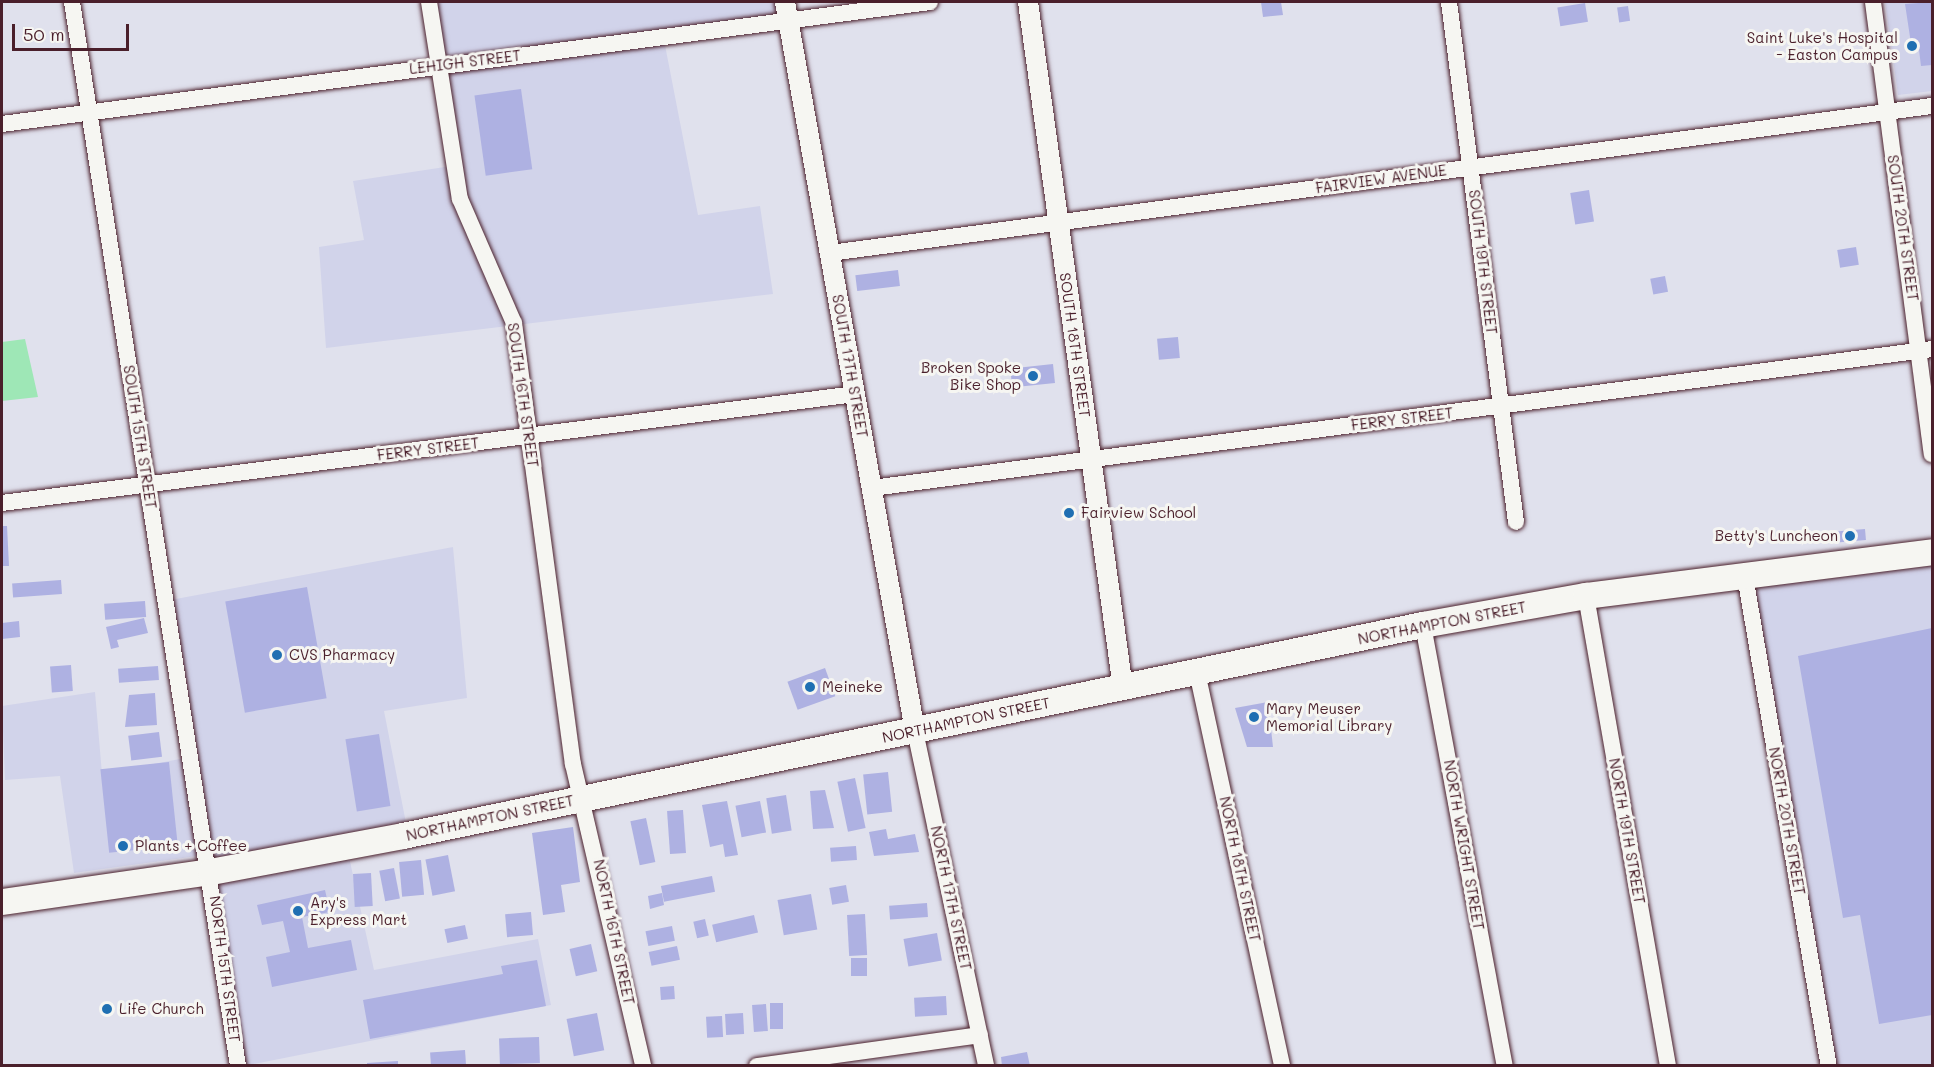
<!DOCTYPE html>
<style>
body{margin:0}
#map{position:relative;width:1934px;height:1067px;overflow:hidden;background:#e0e1ed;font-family:Mali,sans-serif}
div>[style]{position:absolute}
.built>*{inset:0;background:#d1d3ea}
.green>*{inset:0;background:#9ee7b6}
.building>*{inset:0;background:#aeb1e2;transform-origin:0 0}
.roads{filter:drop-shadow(0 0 2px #4a1f2b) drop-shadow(0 0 2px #4a1f2b)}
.minor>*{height:16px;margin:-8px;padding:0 8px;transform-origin:8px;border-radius:8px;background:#f6f6f2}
.tertiary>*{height:20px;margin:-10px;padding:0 10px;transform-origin:10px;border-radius:10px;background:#f6f6f2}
.primary>*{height:26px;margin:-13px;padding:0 13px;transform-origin:13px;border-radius:13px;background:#f6f6f2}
.dots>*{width:16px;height:16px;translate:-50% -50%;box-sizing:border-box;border:3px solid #f6f6f2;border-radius:50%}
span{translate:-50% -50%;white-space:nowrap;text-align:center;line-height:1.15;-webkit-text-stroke:6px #f6f6f2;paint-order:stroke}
.poi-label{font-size:15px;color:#4a1f2b}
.right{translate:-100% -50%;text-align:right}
.left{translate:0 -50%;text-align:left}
.street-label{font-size:15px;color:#4a1f2b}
.frame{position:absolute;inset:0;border:3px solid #4a1f2b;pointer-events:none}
.scale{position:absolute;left:12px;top:24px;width:117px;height:27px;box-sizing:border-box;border:3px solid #4a1f2b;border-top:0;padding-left:8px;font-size:18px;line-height:21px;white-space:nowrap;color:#4a1f2b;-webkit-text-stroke:4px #f6f6f2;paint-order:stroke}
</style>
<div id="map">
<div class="built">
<i style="clip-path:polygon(432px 2px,787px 2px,791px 26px,664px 40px,698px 215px,760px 206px,773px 294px,326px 348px,319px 247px,364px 240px,353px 181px,458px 165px)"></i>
<i style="clip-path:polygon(1885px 2px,1932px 2px,1932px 91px,1898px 95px)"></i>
<i style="clip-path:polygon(453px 547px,467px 698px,384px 711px,406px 823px,347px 848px,374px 970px,538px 939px,551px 1005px,244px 1066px,204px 855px,74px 873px,60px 776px,5px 780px,2px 706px,95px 692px,102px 774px,190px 757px,165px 601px)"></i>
<i style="clip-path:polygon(1932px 551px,1932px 1065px,1820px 1065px,1741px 581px)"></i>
</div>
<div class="green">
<i style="clip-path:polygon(25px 339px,38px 397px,2px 401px,2px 342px)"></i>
</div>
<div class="building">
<i style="clip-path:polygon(1261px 2px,1281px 2px,1283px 15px,1263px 17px)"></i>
<i style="clip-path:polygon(1932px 2px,1932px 65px,1921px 66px,1919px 50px,1912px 50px,1905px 4px)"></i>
<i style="left:1585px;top:3px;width:19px;height:28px;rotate:81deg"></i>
<i style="left:1628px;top:6px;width:15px;height:11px;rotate:82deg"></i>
<i style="left:521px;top:89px;width:81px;height:47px;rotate:82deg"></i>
<i style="left:1589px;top:190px;width:32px;height:19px;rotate:81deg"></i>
<i style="left:1856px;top:247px;width:18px;height:19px;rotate:81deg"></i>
<i style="left:898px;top:270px;width:16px;height:43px;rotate:83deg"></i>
<i style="left:1665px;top:276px;width:16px;height:15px;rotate:79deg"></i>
<i style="left:1178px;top:337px;width:21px;height:21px;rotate:85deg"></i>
<i style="left:1053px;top:364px;width:19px;height:43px;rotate:84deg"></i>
<i style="clip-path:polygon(2px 526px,7px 526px,9px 566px,2px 566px)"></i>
<i style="left:1865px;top:529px;width:11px;height:32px;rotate:85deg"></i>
<i style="left:61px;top:580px;width:14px;height:49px;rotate:86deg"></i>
<i style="left:307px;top:587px;width:113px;height:83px;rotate:80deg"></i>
<i style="left:145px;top:601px;width:16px;height:41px;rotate:86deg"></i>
<i style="clip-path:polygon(144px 618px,148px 633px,117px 640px,119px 647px,111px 649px,106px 627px)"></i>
<i style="clip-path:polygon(19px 621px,20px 637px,2px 639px,2px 623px)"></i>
<i style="clip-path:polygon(1932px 628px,1932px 1015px,1879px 1024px,1860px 915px,1843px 918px,1798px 656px)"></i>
<i style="left:71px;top:665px;width:26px;height:21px;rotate:86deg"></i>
<i style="left:158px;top:666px;width:14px;height:40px;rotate:86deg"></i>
<i style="left:825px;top:668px;width:30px;height:40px;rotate:70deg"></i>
<i style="clip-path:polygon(155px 693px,157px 725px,125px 727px,129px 695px)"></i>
<i style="clip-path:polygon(1268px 702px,1273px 747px,1247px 747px,1235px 708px)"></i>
<i style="left:159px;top:732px;width:25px;height:31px;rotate:83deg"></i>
<i style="left:379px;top:734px;width:73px;height:34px;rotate:81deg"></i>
<i style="left:169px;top:762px;width:84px;height:69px;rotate:84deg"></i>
<i style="left:888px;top:772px;width:40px;height:25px;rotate:84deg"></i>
<i style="left:855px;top:778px;width:51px;height:18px;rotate:78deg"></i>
<i style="clip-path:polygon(825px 790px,834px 828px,813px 829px,810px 791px)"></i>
<i style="left:786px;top:795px;width:36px;height:20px;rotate:81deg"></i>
<i style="clip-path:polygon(727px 801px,738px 855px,725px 857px,723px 844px,710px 847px,702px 805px)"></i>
<i style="left:760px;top:801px;width:32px;height:25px;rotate:79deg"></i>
<i style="left:683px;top:810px;width:43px;height:16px;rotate:86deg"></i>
<i style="left:646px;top:818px;width:45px;height:16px;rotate:78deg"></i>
<i style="clip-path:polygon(573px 827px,580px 882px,561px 885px,565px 912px,543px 915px,532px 833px)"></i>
<i style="clip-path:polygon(886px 829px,888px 839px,915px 834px,919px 852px,874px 856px,869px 832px)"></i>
<i style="left:856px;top:846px;width:14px;height:26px;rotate:86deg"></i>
<i style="left:448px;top:855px;width:37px;height:23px;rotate:79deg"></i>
<i style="left:421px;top:860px;width:35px;height:22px;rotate:85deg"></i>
<i style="left:394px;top:868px;width:31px;height:15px;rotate:79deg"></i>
<i style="left:371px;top:873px;width:33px;height:18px;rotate:87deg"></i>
<i style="left:712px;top:876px;width:16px;height:52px;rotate:79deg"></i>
<i style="left:846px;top:885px;width:17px;height:17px;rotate:80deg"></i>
<i style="clip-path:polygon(325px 890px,330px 912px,302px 917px,308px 948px,351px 940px,357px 970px,272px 987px,266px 957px,290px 952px,283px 921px,262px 925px,257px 905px)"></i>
<i style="clip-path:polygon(662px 893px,664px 905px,650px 909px,648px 896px)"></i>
<i style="left:811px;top:894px;width:36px;height:34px;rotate:80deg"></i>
<i style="left:927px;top:903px;width:14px;height:38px;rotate:86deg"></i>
<i style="left:531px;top:912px;width:23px;height:26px;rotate:85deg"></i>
<i style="left:865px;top:914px;width:41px;height:18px;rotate:87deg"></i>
<i style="left:754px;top:915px;width:18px;height:43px;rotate:77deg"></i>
<i style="left:705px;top:919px;width:17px;height:12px;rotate:77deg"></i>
<i style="left:465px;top:925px;width:14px;height:21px;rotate:78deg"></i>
<i style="left:672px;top:926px;width:15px;height:27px;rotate:79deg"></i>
<i style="left:937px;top:933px;width:28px;height:34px;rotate:80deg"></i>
<i style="left:591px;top:944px;width:28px;height:22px;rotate:77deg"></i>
<i style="left:677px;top:946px;width:14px;height:29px;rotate:78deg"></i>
<i style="left:867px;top:958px;width:18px;height:16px;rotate:90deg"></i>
<i style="clip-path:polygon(537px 960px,546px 1006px,370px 1039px,363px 1000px,503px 974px,501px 966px)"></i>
<i style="left:674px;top:986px;width:13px;height:14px;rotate:86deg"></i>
<i style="left:946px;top:996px;width:19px;height:32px;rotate:87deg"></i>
<i style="left:770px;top:1003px;width:13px;height:26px"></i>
<i style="left:766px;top:1004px;width:27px;height:14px;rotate:86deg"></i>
<i style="left:597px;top:1013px;width:38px;height:31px;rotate:79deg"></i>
<i style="left:743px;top:1013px;width:21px;height:18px;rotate:87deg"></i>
<i style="left:722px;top:1016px;width:21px;height:16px;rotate:87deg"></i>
<i style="left:539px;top:1037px;width:26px;height:40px;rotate:88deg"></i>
<i style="left:465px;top:1050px;width:16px;height:35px;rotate:86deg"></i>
<i style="clip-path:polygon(1027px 1052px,1030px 1066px,1002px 1066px,1001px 1057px)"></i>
<i style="clip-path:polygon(398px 1061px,398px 1066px,367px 1066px,367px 1063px)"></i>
</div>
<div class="roads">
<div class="minor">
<i style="left:72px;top:2px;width:1077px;rotate:81.13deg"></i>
<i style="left:429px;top:2px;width:199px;rotate:81.1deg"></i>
<i style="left:460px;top:199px;width:135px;rotate:66.5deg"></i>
<i style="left:514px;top:323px;width:445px;rotate:82.4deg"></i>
<i style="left:573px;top:764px;width:310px;rotate:76.9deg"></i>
<i style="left:1449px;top:2px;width:524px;rotate:82.66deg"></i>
<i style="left:1873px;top:2px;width:456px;rotate:82.6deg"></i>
<i style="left:2px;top:124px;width:936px;rotate:-7.49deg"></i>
<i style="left:830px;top:253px;width:1112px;rotate:-7.6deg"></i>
<i style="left:872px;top:488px;width:1069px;rotate:-7.47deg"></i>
<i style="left:2px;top:503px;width:860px;rotate:-7.28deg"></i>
<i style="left:1745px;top:576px;width:497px;rotate:80.3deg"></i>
<i style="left:1586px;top:596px;width:477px;rotate:80.1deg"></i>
<i style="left:1423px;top:625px;width:449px;rotate:79.5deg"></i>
<i style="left:1197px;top:672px;width:403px;rotate:77.8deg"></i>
<i style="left:915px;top:731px;width:342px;rotate:78deg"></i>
<i style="left:757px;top:1066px;width:225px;rotate:-7.9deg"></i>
</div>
<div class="tertiary">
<i style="left:785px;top:2px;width:741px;rotate:79.89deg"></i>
<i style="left:1028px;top:2px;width:693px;rotate:82.12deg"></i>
</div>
<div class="primary">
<i style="left:2px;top:902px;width:211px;rotate:-8.2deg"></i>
<i style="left:211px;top:872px;width:195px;rotate:-10.6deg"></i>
<i style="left:403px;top:836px;width:1042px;rotate:-11.69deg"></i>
<i style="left:1423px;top:625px;width:166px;rotate:-10.1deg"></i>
<i style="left:1586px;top:596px;width:349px;rotate:-7.2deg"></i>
</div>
</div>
<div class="dots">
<i style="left:1912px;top:46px;background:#1f6fb2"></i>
<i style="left:1033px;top:376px;background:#1f6fb2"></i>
<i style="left:1069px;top:513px;background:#1f6fb2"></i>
<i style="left:1850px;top:536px;background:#1f6fb2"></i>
<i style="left:277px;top:655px;background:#1f6fb2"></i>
<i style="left:810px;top:687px;background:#1f6fb2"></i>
<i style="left:1254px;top:717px;background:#1f6fb2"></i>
<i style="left:123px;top:846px;background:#1f6fb2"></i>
<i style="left:298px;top:911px;background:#1f6fb2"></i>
<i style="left:107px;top:1009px;background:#1f6fb2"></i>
</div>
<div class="poi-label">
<span class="right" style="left:1898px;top:46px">Saint Luke's Hospital<br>- Easton Campus</span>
<span class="right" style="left:1021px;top:376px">Broken Spoke<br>Bike Shop</span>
<span class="left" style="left:1081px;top:513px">Fairview School</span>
<span class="right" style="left:1838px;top:536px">Betty's Luncheon</span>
<span class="left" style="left:289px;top:655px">CVS Pharmacy</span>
<span class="left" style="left:822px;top:687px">Meineke</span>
<span class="left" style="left:1266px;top:717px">Mary Meuser<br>Memorial Library</span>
<span class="left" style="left:135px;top:846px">Plants + Coffee</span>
<span class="left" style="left:310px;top:911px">Ary's<br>Express Mart</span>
<span class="left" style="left:119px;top:1009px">Life Church</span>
</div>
<div class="street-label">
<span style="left:465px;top:62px;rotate:-7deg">LEHIGH STREET</span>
<span style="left:1381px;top:179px;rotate:-8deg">FAIRVIEW AVENUE</span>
<span style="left:1903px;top:228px;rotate:82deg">SOUTH 20TH STREET</span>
<span style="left:1483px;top:262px;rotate:83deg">SOUTH 19TH STREET</span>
<span style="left:1075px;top:345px;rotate:82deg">SOUTH 18TH STREET</span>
<span style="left:850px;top:366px;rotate:80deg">SOUTH 17TH STREET</span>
<span style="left:523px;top:395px;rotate:82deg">SOUTH 16TH STREET</span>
<span style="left:1402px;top:419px;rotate:-7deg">FERRY STREET</span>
<span style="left:140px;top:437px;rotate:81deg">SOUTH 15TH STREET</span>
<span style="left:428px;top:449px;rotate:-7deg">FERRY STREET</span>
<span style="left:1442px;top:623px;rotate:-11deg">NORTHAMPTON STREET</span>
<span style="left:966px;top:720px;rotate:-12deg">NORTHAMPTON STREET</span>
<span style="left:490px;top:818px;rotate:-12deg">NORTHAMPTON STREET</span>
<span style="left:1787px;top:821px;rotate:80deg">NORTH 20TH STREET</span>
<span style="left:1627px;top:831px;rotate:80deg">NORTH 19TH STREET</span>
<span style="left:1464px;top:845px;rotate:80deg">NORTH WRIGHT STREET</span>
<span style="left:1240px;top:869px;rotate:78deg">NORTH 18TH STREET</span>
<span style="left:951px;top:898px;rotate:78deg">NORTH 17TH STREET</span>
<span style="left:614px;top:932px;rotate:78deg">NORTH 16TH STREET</span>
<span style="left:225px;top:969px;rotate:82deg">NORTH 15TH STREET</span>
</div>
<div class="frame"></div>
<div class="scale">50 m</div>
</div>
